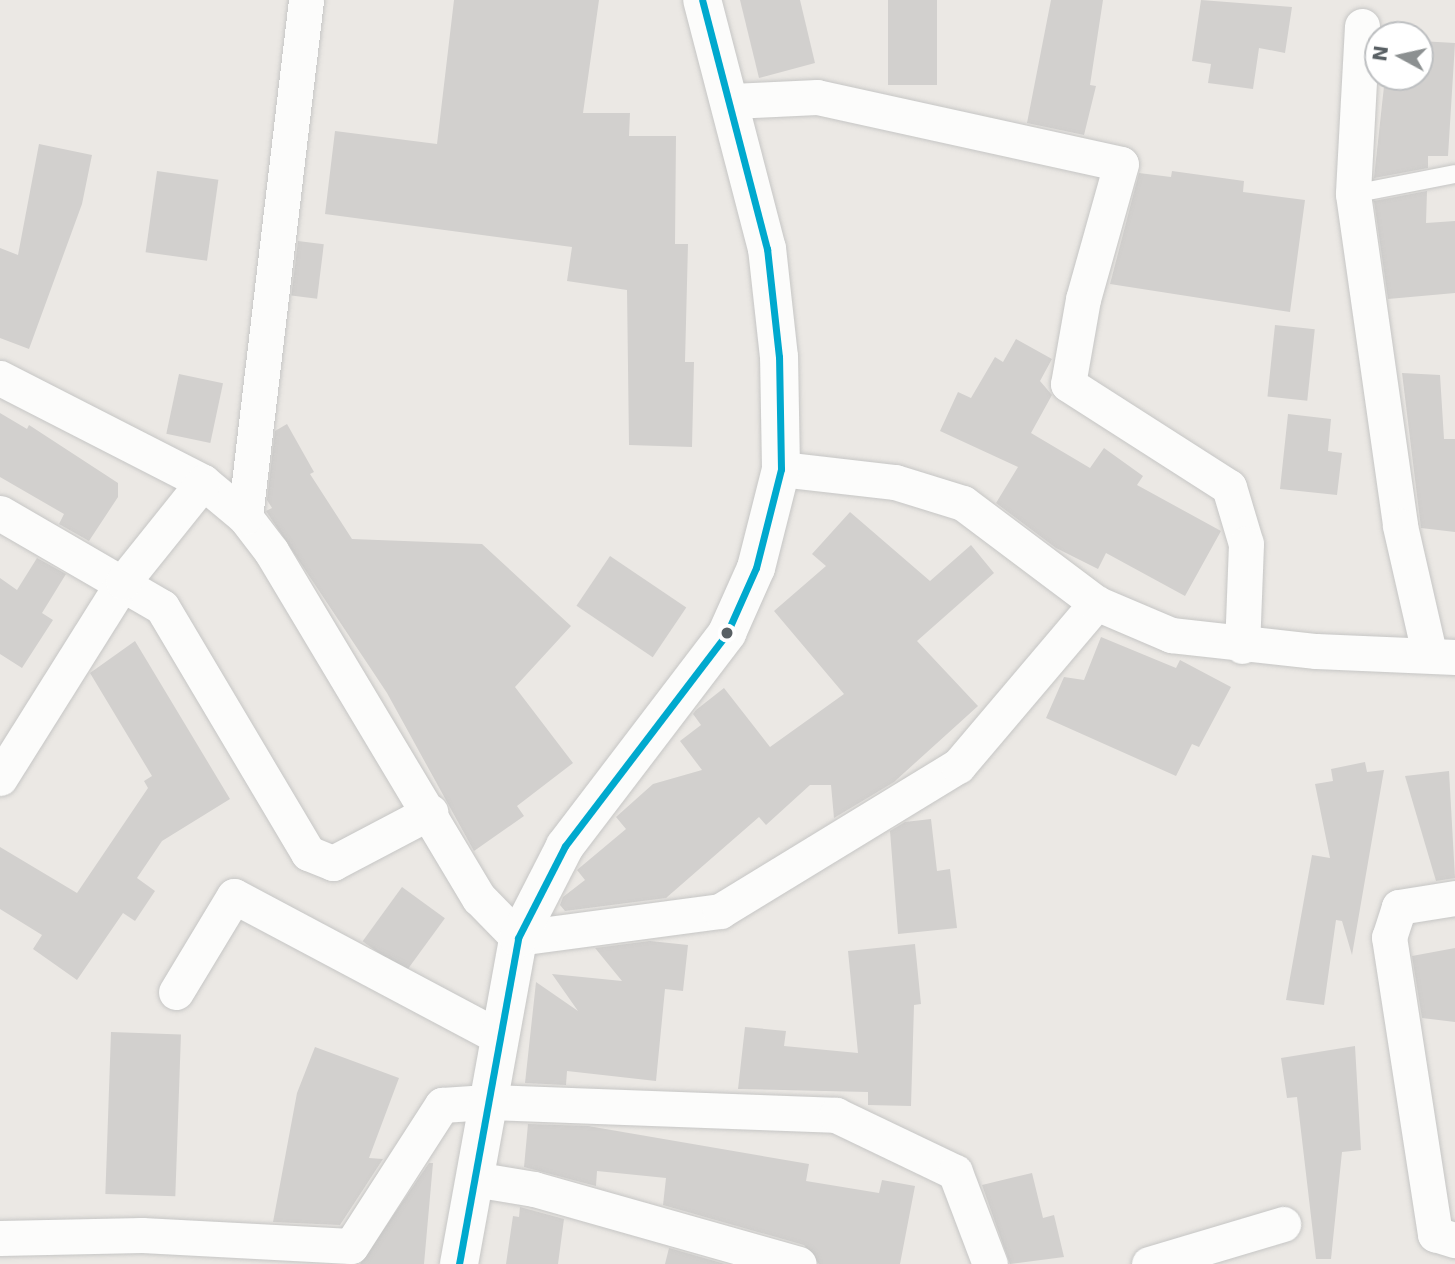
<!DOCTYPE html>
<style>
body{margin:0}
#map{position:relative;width:1455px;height:1264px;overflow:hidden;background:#ebe8e4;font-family:"DejaVu Sans",sans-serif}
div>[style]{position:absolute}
.building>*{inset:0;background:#d2d0ce;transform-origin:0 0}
.roads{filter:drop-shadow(0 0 2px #c6c6c5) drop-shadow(0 0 2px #c6c6c5)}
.lane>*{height:18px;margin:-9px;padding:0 9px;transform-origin:9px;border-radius:9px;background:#fcfcfb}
.street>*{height:35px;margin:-17.5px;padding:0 17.5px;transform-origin:17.5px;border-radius:17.5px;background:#fcfcfb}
.secondary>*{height:38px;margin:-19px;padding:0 19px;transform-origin:19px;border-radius:19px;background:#fcfcfb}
.bus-1>*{height:7px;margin:-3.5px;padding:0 3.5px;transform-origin:3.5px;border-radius:3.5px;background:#00a9ce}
.dots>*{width:19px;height:19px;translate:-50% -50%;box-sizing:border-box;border:4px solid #fff;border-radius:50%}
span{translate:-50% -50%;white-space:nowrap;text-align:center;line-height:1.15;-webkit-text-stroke:5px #fff;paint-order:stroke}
.north{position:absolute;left:1364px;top:21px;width:70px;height:70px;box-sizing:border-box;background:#fff;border:2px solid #bdbfc1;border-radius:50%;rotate:278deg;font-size:19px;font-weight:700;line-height:28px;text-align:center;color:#596064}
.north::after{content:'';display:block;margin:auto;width:24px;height:32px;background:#8c9091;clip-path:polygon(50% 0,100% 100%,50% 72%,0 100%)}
</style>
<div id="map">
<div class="building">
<i style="clip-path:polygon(454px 0,599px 0,583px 113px,630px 113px,629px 136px,676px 136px,675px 244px,688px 244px,685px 362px,694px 362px,692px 447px,629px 445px,627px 290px,567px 281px,572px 247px,325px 214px,335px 131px,437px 144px)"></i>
<i style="clip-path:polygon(740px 0,800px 0,815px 63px,759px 78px)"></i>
<i style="left:888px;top:0;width:49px;height:85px"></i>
<i style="clip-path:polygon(1051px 0,1103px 0,1090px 85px,1096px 86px,1084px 135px,1027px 123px)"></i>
<i style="clip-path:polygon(1201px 0,1292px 7px,1285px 53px,1259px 48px,1253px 89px,1208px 83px,1211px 64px,1192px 61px)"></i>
<i style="clip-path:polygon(1420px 41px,1455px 43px,1448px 156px,1428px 156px,1428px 168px,1374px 178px,1385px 77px,1420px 77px)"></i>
<i style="clip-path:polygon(39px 144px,92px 155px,82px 204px,29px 349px,0 338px,0 248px,18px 255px)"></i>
<i style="left:157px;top:171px;width:62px;height:82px;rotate:8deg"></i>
<i style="clip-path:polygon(1172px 171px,1244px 181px,1243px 192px,1305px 200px,1290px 312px,1110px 284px,1139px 173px,1171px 177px)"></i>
<i style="clip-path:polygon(1427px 191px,1426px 223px,1455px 221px,1455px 293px,1388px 299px,1374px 201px)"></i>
<i style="left:298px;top:241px;width:26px;height:55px;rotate:7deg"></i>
<i style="left:1275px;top:325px;width:40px;height:72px;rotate:6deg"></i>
<i style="clip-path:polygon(1016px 339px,1052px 359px,1040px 381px,1052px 395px,1031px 433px,1090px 468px,1104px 448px,1143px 476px,1137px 485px,1221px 531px,1185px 596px,1106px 553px,1098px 569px,1056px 548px,996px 503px,1018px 467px,940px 431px,958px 392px,971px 398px,995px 357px,1003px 362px)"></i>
<i style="clip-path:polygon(1402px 373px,1440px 375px,1444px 439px,1455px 439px,1455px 532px,1421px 528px)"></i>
<i style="left:179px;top:374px;width:45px;height:61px;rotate:12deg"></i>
<i style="clip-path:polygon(0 413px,27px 429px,29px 425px,118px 483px,118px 497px,89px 541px,59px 524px,64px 514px,0 477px)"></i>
<i style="clip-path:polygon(1288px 414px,1331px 419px,1328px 451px,1342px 453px,1337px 495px,1280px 489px)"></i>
<i style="clip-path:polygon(287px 424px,314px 472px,310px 474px,352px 539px,482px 544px,571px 626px,515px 687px,573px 763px,517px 806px,524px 816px,474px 851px,387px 693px,266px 511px,272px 508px,267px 500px,275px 431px)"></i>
<i style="clip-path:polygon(850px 512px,930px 581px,971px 545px,994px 573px,917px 641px,978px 706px,894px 782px,834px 818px,831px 785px,810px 785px,766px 825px,759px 817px,666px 898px,565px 911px,560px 905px,563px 897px,585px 880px,577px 870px,626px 829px,616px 817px,653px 784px,702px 770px,680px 741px,701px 725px,693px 714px,696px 710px,724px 688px,770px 747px,844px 694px,774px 611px,826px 566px,812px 554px)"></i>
<i style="left:610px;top:556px;width:92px;height:60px;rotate:34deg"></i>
<i style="clip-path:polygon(37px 558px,66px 574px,42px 613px,53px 620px,22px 668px,0 654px,0 578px,17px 590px)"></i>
<i style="clip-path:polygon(1101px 637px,1176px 668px,1180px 660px,1231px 687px,1199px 747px,1192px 744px,1176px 776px,1046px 718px,1064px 677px,1084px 680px)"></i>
<i style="clip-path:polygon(135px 641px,230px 799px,162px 841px,137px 878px,155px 891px,135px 921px,123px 913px,77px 980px,33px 949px,42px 935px,0 909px,0 847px,77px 893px,148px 788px,144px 781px,152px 776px,90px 673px)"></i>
<i style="clip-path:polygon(1365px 762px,1367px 772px,1384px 770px,1352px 955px,1342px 921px,1336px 920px,1324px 1005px,1286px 1000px,1312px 855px,1330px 858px,1315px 784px,1333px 781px,1331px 769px)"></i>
<i style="clip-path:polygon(1449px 771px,1455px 878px,1436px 881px,1405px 776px)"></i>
<i style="clip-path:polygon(931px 819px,937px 871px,950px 869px,957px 928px,898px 934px,890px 831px,905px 822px)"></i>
<i style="left:402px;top:887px;width:53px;height:67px;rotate:36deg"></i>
<i style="clip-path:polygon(650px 941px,688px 945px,683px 991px,665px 989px,656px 1081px,567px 1071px,566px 1085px,525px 1083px,536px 982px,578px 1011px,552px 974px,622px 981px,595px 948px)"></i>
<i style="clip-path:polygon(915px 944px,921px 1004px,914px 1005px,911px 1106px,868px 1105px,868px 1092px,738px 1089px,745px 1027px,786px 1031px,784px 1046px,858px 1053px,848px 951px)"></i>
<i style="clip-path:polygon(1455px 948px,1455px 1022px,1422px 1018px,1412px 956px)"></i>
<i style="left:111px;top:1032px;width:70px;height:162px;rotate:2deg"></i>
<i style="clip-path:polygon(1355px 1046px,1361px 1150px,1342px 1152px,1331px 1259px,1316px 1259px,1297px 1097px,1287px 1098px,1281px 1058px)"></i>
<i style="clip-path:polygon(315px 1047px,399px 1078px,369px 1158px,383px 1159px,340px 1225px,273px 1222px,297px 1093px)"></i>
<i style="clip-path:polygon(528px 1124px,588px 1126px,809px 1164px,806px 1181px,879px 1193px,882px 1180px,915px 1186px,900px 1264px,819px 1264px,804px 1245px,663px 1205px,666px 1178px,597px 1171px,596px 1186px,524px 1167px)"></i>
<i style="clip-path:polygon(429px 1163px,433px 1163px,424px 1264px,360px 1264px)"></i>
<i style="clip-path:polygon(1032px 1173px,1043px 1218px,1054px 1215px,1064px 1257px,1010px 1264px,982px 1185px)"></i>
<i style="clip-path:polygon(520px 1207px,564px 1219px,558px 1264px,506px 1264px,513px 1216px,519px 1217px)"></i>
<i style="clip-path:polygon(669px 1248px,725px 1264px,665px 1264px)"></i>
</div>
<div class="roads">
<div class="lane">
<i style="left:1353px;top:194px;width:104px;rotate:-11.1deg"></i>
</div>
<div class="street">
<i style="left:1362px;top:26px;width:168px;rotate:93.1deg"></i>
<i style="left:1353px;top:194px;width:335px;rotate:81.9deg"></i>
<i style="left:1400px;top:526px;width:130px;rotate:77.1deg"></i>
<i style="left:732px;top:101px;width:85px;rotate:-2.7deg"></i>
<i style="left:817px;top:97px;width:311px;rotate:12.4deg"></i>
<i style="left:1121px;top:164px;width:140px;rotate:105.7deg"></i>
<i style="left:1083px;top:299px;width:86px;rotate:100deg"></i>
<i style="left:1068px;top:384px;width:191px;rotate:32.6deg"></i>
<i style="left:1229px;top:487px;width:59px;rotate:73.4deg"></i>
<i style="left:1246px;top:544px;width:102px;rotate:92.2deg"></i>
<i style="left:0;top:378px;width:228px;rotate:27.1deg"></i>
<i style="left:203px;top:482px;width:55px;rotate:39.8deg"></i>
<i style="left:245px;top:517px;width:43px;rotate:52.6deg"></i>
<i style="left:271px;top:551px;width:405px;rotate:59.1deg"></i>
<i style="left:479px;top:898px;width:56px;rotate:45.7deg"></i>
<i style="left:518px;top:938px;width:204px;rotate:-7.6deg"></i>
<i style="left:720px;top:911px;width:279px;rotate:-31.4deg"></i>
<i style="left:958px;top:766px;width:214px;rotate:-49.7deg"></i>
<i style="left:781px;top:469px;width:115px;rotate:6.5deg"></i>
<i style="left:895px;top:482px;width:71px;rotate:17.2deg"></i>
<i style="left:963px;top:503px;width:166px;rotate:36.9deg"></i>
<i style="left:1096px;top:603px;width:82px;rotate:23.1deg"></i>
<i style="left:1171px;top:635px;width:146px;rotate:6.3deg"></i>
<i style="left:1316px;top:651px;width:139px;rotate:2.5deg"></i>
<i style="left:0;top:513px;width:187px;rotate:30.1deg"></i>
<i style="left:162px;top:607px;width:286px;rotate:59.3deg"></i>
<i style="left:308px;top:853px;width:27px;rotate:22deg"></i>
<i style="left:333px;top:863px;width:110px;rotate:-27.7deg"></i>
<i style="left:245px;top:517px;width:521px;rotate:-83.27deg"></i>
<i style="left:0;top:778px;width:231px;rotate:-57.9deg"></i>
<i style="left:123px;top:582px;width:128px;rotate:-51.3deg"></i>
<i style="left:1455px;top:898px;width:57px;rotate:170.9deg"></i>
<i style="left:1399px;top:907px;width:32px;rotate:108deg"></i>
<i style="left:1389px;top:937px;width:301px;rotate:81.2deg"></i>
<i style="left:1435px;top:1234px;width:21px;rotate:17deg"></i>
<i style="left:176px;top:992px;width:112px;rotate:-58.9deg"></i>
<i style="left:234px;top:896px;width:300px;rotate:28deg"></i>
<i style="left:474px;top:1179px;width:61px;rotate:9.5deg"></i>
<i style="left:534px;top:1189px;width:275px;rotate:15.8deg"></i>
<i style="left:0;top:1238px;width:142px;rotate:-1.2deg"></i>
<i style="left:142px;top:1235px;width:209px;rotate:3deg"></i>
<i style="left:351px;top:1246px;width:168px;rotate:-57.2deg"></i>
<i style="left:442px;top:1105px;width:45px;rotate:-3.8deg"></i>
<i style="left:487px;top:1102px;width:349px;rotate:2.1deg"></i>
<i style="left:836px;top:1115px;width:132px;rotate:25.6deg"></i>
<i style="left:955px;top:1172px;width:98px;rotate:69.2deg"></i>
<i style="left:1149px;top:1264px;width:140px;rotate:-16.6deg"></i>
</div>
<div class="secondary">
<i style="left:459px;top:1264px;width:331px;rotate:-79.7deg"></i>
<i style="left:518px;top:938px;width:103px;rotate:-62.9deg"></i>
<i style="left:565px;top:846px;width:268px;rotate:-52.7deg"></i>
<i style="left:727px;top:633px;width:71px;rotate:-66deg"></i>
<i style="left:756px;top:568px;width:102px;rotate:-75.8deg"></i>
<i style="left:781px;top:469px;width:112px;rotate:-91deg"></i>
<i style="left:779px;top:357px;width:109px;rotate:-96.3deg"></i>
<i style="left:767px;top:249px;width:257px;rotate:-104.6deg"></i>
</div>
</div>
<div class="bus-1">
<i style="left:459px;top:1264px;width:331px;rotate:-79.7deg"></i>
<i style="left:518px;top:938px;width:103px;rotate:-62.9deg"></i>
<i style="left:565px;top:846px;width:268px;rotate:-52.7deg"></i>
<i style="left:727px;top:633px;width:71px;rotate:-66deg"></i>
<i style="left:756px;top:568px;width:102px;rotate:-75.8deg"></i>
<i style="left:781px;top:469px;width:112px;rotate:-91deg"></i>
<i style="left:779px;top:357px;width:109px;rotate:-96.3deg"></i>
<i style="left:767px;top:249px;width:257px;rotate:-104.6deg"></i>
</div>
<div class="dots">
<i style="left:727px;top:633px;background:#596064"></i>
</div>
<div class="north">N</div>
</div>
